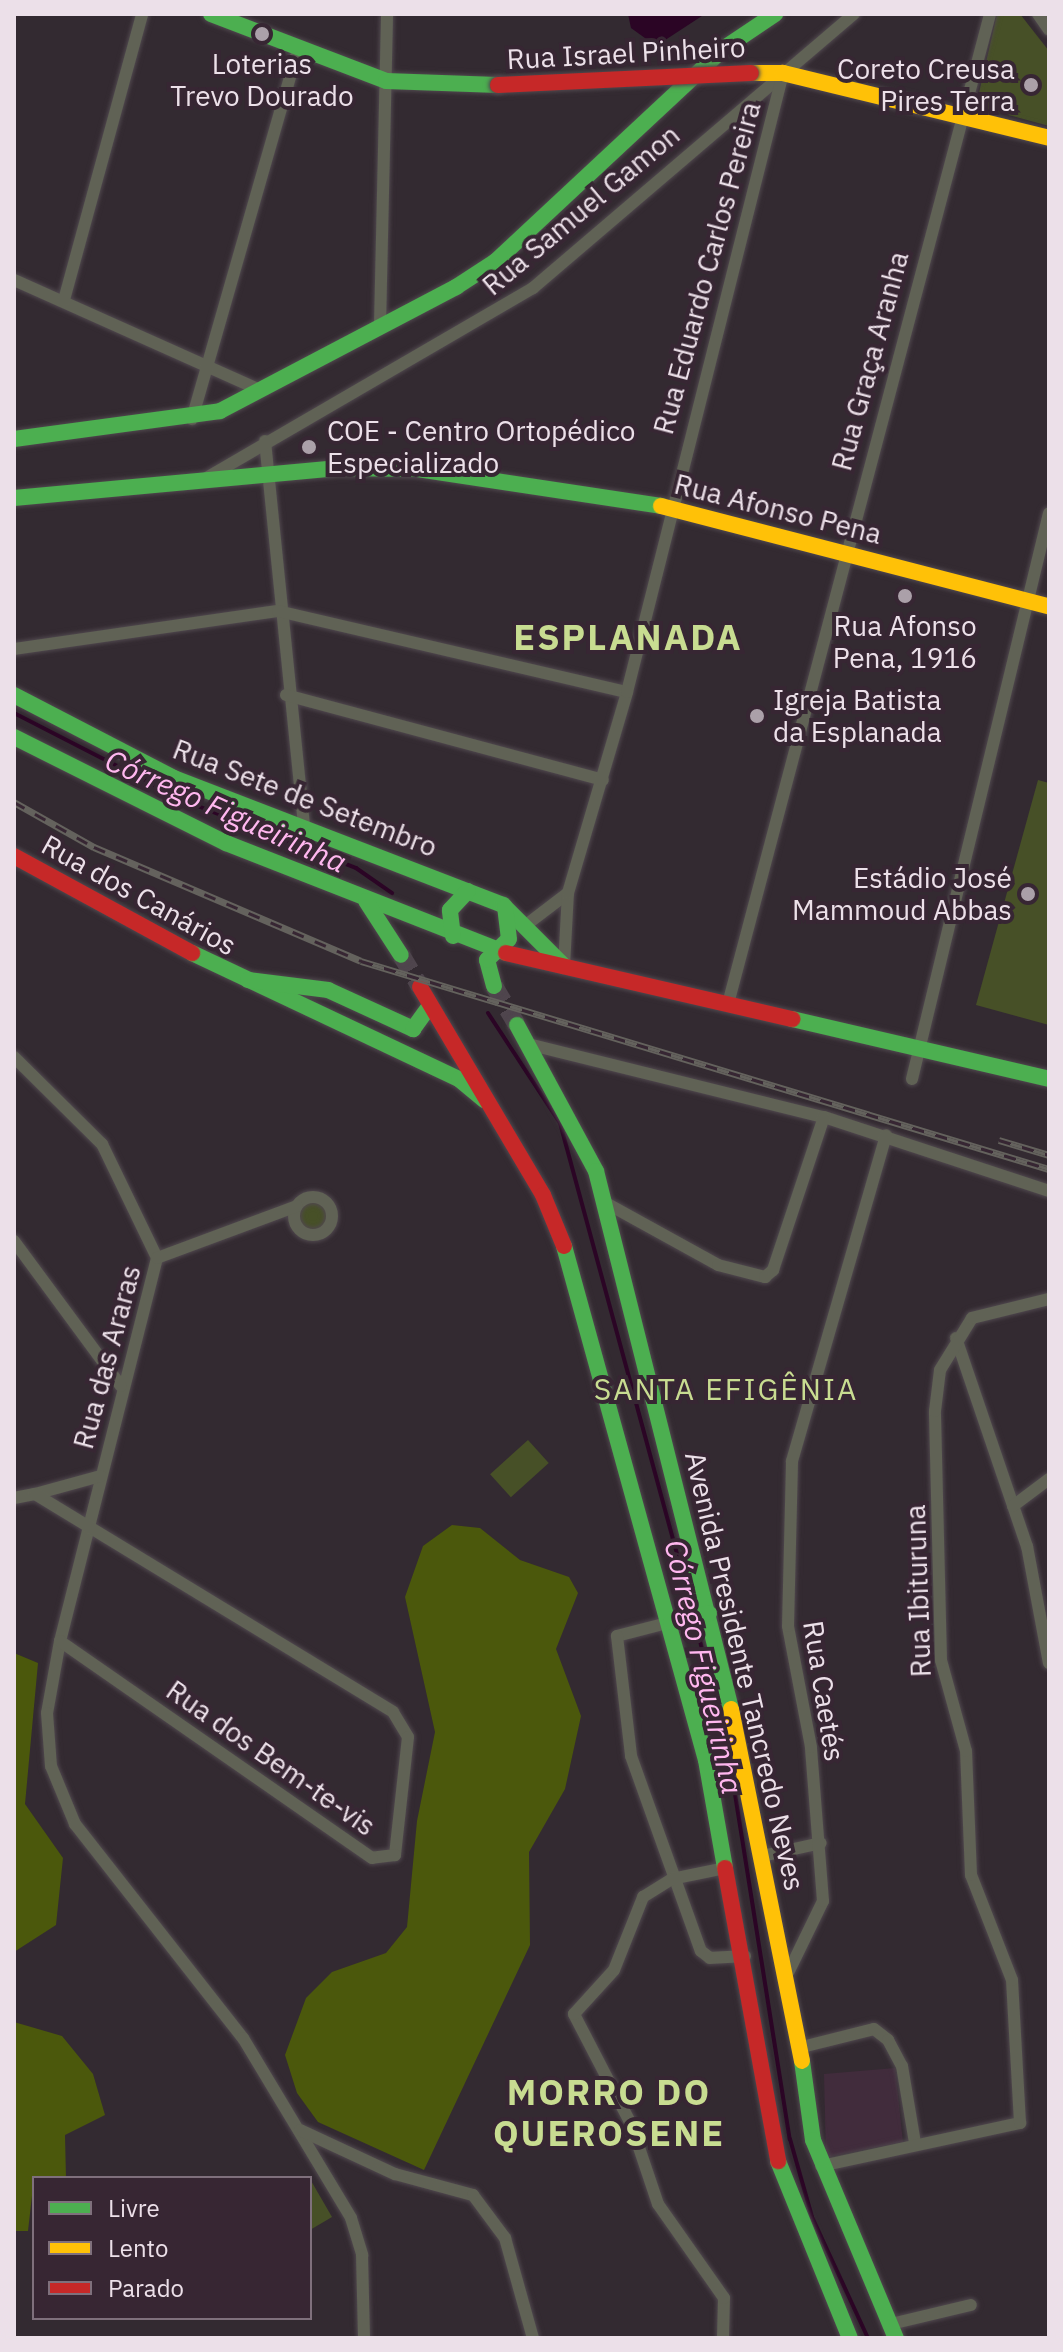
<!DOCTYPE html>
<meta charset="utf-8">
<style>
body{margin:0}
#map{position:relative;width:1063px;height:2352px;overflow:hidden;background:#332a31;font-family:"IBM Plex Sans",sans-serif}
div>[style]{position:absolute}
.built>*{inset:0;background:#412c3c}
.green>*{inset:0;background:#475027;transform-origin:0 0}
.round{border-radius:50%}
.forest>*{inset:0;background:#4b580c}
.water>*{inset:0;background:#2b0525}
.stream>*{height:4px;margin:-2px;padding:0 2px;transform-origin:2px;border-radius:2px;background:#2b0525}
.primary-tunnel>*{height:18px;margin-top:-9px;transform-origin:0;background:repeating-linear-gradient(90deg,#4f454d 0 18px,transparent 0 27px)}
.roads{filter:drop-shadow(0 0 2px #50484e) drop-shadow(0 0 2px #50484e)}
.street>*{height:12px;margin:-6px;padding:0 6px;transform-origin:6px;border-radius:6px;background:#606255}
.street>.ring{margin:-6px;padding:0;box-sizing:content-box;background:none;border:12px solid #606255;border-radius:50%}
.fast>*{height:16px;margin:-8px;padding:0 8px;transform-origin:8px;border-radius:8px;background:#4caf50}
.slow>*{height:16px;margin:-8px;padding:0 8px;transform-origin:8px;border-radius:8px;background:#ffc107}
.jam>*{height:16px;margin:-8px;padding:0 8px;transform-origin:8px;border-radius:8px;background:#c62828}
.rail>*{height:7px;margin-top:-3.5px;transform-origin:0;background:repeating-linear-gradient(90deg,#372633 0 12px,#64625d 0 24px);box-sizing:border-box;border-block:2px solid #64625d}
.bridges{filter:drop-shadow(0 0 2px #50484e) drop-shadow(0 0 2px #50484e)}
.jam-bridge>*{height:16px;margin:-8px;padding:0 8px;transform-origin:8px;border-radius:8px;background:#c62828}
.dots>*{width:22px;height:22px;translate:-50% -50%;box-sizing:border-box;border:4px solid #372633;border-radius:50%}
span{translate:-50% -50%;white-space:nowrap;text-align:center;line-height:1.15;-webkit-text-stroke:8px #372633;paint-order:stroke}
.street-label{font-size:28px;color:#ece0e9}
.poi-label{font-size:28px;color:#ece0e9}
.right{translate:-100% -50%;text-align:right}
.left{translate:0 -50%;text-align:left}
.water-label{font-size:30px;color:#ffb7ef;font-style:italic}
.neighbourhood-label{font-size:30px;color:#c8dc91;letter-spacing:2px}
.district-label{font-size:36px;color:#c8dc91;font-weight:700;letter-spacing:2px}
.frame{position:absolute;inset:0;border:16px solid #ece0e9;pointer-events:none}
.legend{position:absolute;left:32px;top:2176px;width:280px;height:144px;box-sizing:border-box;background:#372633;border:2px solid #7f707c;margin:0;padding:10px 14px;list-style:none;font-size:24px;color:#ece0e9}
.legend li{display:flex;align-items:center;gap:16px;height:40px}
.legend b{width:40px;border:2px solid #7f707c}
</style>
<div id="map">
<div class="built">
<i style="clip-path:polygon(895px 2068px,903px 2142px,826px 2157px,824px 2074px)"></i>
</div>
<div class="green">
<i style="clip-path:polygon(997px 14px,1020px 14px,1049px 51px,1049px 126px,976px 106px)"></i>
<i style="clip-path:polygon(1038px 780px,1049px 783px,1049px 1025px,976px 1005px)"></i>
<i class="round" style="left:296px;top:1200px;width:34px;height:34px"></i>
<i style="left:528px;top:1440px;width:31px;height:51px;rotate:48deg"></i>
<i style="clip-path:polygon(310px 2179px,332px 2217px,310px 2230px)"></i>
</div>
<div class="forest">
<i style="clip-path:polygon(452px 1525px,480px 1528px,520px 1560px,569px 1577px,578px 1593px,556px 1649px,581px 1716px,565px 1789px,529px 1852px,530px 1945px,424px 2170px,318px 2122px,297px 2093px,285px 2055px,306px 1998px,332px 1972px,386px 1953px,407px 1927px,417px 1821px,435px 1732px,405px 1597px,423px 1546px)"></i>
<i style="clip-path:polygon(14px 1653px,38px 1663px,25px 1804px,63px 1858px,56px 1925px,14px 1952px)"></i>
<i style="clip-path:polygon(14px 2022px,62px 2036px,93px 2074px,105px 2115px,65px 2135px,66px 2178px,34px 2178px,28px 2231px,14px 2231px)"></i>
</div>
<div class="water">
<i style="clip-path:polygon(628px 14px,705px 14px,656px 46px,631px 28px)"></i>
</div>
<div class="stream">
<i style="left:14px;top:713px;width:192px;rotate:27.2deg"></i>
<i style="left:185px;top:801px;width:184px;rotate:21.4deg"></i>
<i style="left:356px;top:868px;width:44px;rotate:34.8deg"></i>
<i style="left:488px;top:1013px;width:131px;rotate:56.8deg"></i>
<i style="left:560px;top:1123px;width:508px;rotate:74.81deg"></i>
<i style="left:695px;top:1621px;width:139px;rotate:75.9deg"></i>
<i style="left:729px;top:1756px;width:388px;rotate:81deg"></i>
<i style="left:790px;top:2139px;width:81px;rotate:74.2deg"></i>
<i style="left:812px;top:2217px;width:133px;rotate:65.2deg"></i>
</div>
<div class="primary-tunnel">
<i style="left:401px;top:955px;width:37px;rotate:59deg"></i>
<i style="left:494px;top:986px;width:45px;rotate:59.5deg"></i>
</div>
<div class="roads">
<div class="street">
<i style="left:1038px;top:14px;width:19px;rotate:55deg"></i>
<i style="left:14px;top:280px;width:269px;rotate:24.1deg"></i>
<i style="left:64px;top:300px;width:296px;rotate:-74.7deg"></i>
<i style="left:380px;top:325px;width:311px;rotate:-88.7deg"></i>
<i style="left:192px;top:419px;width:385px;rotate:-74deg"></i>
<i style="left:265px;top:441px;width:386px;rotate:84.2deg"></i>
<i style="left:203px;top:480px;width:382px;rotate:-30.2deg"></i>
<i style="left:533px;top:288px;width:422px;rotate:-40.5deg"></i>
<i style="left:14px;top:649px;width:267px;rotate:-8.2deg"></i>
<i style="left:278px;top:611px;width:358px;rotate:13.1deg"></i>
<i style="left:286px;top:695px;width:328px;rotate:15deg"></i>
<i style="left:526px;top:925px;width:53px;rotate:-37.3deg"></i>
<i style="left:564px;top:966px;width:73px;rotate:-86.9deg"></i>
<i style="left:568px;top:893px;width:209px;rotate:-73.6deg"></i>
<i style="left:627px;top:692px;width:638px;rotate:-75.85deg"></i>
<i style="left:729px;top:1000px;width:1020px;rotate:-75.17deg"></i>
<i style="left:528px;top:1044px;width:305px;rotate:13.9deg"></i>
<i style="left:824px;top:1117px;width:237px;rotate:18.2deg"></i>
<i style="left:14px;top:1057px;width:124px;rotate:44.7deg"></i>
<i style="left:102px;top:1144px;width:127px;rotate:64.2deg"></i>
<i style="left:157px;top:1258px;width:395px;rotate:104.2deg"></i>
<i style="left:60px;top:1641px;width:73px;rotate:100.2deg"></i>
<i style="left:47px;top:1713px;width:53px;rotate:85.7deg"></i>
<i style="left:51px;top:1766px;width:63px;rotate:67.5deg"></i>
<i style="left:75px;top:1824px;width:272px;rotate:51.9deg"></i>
<i style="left:243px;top:2038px;width:210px;rotate:59deg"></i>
<i style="left:351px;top:2218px;width:39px;rotate:73deg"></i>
<i style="left:362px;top:2255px;width:83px;rotate:88.6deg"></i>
<i style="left:912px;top:1079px;width:582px;rotate:-76.39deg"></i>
<i class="ring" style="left:294px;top:1197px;width:26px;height:26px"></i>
<i style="left:604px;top:1202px;width:130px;rotate:28.9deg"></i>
<i style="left:718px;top:1265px;width:49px;rotate:14.3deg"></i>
<i style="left:765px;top:1277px;width:11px;rotate:-41deg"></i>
<i style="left:773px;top:1270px;width:161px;rotate:-71.6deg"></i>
<i style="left:14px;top:1241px;width:180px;rotate:53.6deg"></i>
<i style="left:157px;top:1258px;width:149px;rotate:-20.4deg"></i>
<i style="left:956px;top:1338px;width:220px;rotate:71.2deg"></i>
<i style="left:1027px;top:1546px;width:119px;rotate:79.4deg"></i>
<i style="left:35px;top:1494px;width:68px;rotate:-15.3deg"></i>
<i style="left:14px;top:1498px;width:21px;rotate:-11deg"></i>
<i style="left:35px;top:1494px;width:419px;rotate:31.3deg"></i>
<i style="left:393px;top:1712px;width:29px;rotate:59deg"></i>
<i style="left:408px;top:1737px;width:119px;rotate:96.3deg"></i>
<i style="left:395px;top:1855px;width:23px;rotate:173deg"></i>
<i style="left:372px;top:1858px;width:380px;rotate:-145.2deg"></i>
<i style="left:1013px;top:1506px;width:45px;rotate:-36.9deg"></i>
<i style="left:671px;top:1622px;width:56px;rotate:165.5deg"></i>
<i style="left:617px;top:1636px;width:121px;rotate:83.3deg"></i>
<i style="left:631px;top:1756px;width:207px;rotate:70.3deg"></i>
<i style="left:701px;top:1951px;width:11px;rotate:38deg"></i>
<i style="left:710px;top:1958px;width:35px;rotate:-3deg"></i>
<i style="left:762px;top:1856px;width:60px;rotate:-12.4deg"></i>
<i style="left:789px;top:1971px;width:78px;rotate:-64.1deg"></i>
<i style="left:823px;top:1901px;width:154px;rotate:-94.5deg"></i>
<i style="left:811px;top:1747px;width:123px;rotate:-100.8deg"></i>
<i style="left:788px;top:1626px;width:165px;rotate:-88.6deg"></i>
<i style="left:792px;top:1461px;width:339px;rotate:-73.9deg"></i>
<i style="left:798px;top:2048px;width:78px;rotate:-14deg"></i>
<i style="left:874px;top:2029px;width:18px;rotate:38deg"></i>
<i style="left:888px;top:2040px;width:30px;rotate:62deg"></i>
<i style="left:902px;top:2066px;width:78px;rotate:80.4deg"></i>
<i style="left:300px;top:2130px;width:105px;rotate:24.9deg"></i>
<i style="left:395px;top:2174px;width:81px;rotate:15.1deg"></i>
<i style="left:473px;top:2195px;width:54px;rotate:53.3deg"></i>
<i style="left:505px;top:2238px;width:104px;rotate:74.4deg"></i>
<i style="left:821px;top:2166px;width:204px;rotate:-12.2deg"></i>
<i style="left:1020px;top:2123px;width:143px;rotate:-93.2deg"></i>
<i style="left:1012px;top:1980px;width:113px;rotate:-111.3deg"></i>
<i style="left:971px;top:1875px;width:124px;rotate:-92.3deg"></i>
<i style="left:966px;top:1751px;width:94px;rotate:-105.4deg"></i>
<i style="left:941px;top:1660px;width:249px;rotate:-91.4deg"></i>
<i style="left:935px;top:1411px;width:41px;rotate:-83deg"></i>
<i style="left:940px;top:1370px;width:61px;rotate:-58.4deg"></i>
<i style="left:972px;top:1318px;width:79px;rotate:-13.9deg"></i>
<i style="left:891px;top:2324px;width:82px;rotate:-13.4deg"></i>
<i style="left:723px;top:2338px;width:40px;rotate:-88.6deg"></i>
<i style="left:724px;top:2298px;width:115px;rotate:-125.1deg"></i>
<i style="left:658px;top:2204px;width:84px;rotate:-108.6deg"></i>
<i style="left:631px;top:2124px;width:124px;rotate:-117.4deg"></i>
<i style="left:574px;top:2014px;width:59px;rotate:-47.7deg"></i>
<i style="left:614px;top:1970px;width:79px;rotate:-68.3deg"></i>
<i style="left:643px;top:1897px;width:34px;rotate:-32deg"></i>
<i style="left:672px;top:1879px;width:54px;rotate:-11.7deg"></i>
</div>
<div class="fast">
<i style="left:211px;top:14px;width:187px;rotate:20.9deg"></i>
<i style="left:386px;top:81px;width:112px;rotate:2deg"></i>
<i style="left:14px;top:439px;width:208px;rotate:-7.7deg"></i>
<i style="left:220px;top:411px;width:267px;rotate:-27.7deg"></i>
<i style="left:456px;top:287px;width:48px;rotate:-33deg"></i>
<i style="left:496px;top:261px;width:311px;rotate:-43deg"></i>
<i style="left:723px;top:49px;width:63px;rotate:-33.9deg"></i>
<i style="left:14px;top:498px;width:323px;rotate:-5.3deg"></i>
<i style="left:336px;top:468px;width:81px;rotate:0.7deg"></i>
<i style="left:417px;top:469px;width:247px;rotate:8.6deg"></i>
<i style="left:14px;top:695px;width:180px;rotate:27.4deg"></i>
<i style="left:174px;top:778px;width:353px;rotate:21.1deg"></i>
<i style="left:503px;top:905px;width:86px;rotate:45deg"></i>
<i style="left:14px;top:737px;width:237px;rotate:26.6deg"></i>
<i style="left:226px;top:843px;width:301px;rotate:21.4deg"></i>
<i style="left:366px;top:901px;width:64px;rotate:57.1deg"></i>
<i style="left:453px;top:936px;width:26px;rotate:-97deg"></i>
<i style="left:450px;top:910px;width:26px;rotate:-47deg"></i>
<i style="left:192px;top:953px;width:295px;rotate:25.3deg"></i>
<i style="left:459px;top:1079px;width:33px;rotate:40deg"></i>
<i style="left:248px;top:980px;width:81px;rotate:7.1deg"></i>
<i style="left:328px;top:990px;width:94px;rotate:24.6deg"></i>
<i style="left:413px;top:1029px;width:29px;rotate:-54deg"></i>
<i style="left:494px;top:986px;width:27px;rotate:-105deg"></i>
<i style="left:487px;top:960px;width:30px;rotate:-44deg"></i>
<i style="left:509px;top:939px;width:32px;rotate:-97deg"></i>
<i style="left:792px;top:1019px;width:264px;rotate:13.1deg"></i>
<i style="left:517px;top:1025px;width:166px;rotate:61.6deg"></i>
<i style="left:596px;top:1171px;width:555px;rotate:75.91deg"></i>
<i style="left:564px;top:1246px;width:533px;rotate:74.56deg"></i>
<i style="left:706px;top:1760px;width:110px;rotate:80deg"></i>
<i style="left:671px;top:1622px;width:39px;rotate:-13deg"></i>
<i style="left:802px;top:2061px;width:80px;rotate:82.1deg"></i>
<i style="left:813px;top:2140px;width:215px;rotate:67.3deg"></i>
<i style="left:778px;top:2161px;width:191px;rotate:67.9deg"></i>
</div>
<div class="slow">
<i style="left:751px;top:73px;width:32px"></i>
<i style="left:783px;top:73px;width:274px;rotate:13.7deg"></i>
<i style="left:661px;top:506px;width:401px;rotate:14.5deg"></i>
<i style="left:731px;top:1709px;width:359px;rotate:78.6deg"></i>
</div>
<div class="jam">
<i style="left:14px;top:856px;width:203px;rotate:28.6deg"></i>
<i style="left:506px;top:953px;width:294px;rotate:13deg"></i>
<i style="left:420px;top:987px;width:242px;rotate:59.4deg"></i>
<i style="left:543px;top:1195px;width:55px;rotate:67.6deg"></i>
<i style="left:725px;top:1868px;width:298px;rotate:79.7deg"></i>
</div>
</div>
<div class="rail">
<i style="left:14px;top:802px;width:92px;rotate:29.4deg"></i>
<i style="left:94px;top:847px;width:290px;rotate:23.1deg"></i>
<i style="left:361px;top:961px;width:719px;rotate:16.82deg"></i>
<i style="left:999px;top:1140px;width:52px;rotate:16.7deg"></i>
</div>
<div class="bridges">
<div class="jam-bridge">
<i style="left:498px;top:85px;width:253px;rotate:-2.7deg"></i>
</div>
</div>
<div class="dots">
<i style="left:262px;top:34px;background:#aba0a9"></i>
<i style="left:1031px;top:85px;background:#aba0a9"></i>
<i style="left:309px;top:447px;background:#aba0a9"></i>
<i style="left:905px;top:596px;background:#aba0a9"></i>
<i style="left:757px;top:716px;background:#aba0a9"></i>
<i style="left:1028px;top:894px;background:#aba0a9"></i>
</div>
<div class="street-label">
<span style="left:626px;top:53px;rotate:-3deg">Rua Israel Pinheiro</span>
<span style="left:581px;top:210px;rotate:-40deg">Rua Samuel Gamon</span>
<span style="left:707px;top:268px;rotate:-75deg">Rua Eduardo Carlos Pereira</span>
<span style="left:870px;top:361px;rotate:-75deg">Rua Graça Aranha</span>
<span style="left:778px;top:509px;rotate:14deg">Rua Afonso Pena</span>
<span style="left:305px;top:798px;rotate:21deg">Rua Sete de Setembro</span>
<span style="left:139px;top:895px;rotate:29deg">Rua dos Canários</span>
<span style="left:107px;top:1357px;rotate:-75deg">Rua das Araras</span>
<span style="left:918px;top:1591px;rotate:-92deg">Rua Ibituruna</span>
<span style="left:745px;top:1671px;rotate:77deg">Avenida Presidente Tancredo Neves</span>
<span style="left:824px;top:1691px;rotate:81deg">Rua Caetés</span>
<span style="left:271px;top:1758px;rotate:35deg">Rua dos Bem-te-vis</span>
</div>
<div class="poi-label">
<span style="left:262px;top:80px">Loterias<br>Trevo Dourado</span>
<span class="right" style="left:1015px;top:85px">Coreto Creusa<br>Pires Terra</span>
<span class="left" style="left:327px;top:447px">COE - Centro Ortopédico<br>Especializado</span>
<span style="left:905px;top:642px">Rua Afonso<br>Pena, 1916</span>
<span class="left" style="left:773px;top:716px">Igreja Batista<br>da Esplanada</span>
<span class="right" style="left:1012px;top:894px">Estádio José<br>Mammoud Abbas</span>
</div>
<div class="water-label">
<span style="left:226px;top:811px;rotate:24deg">Córrego Figueirinha</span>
<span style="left:704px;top:1667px;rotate:77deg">Córrego Figueirinha</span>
</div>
<div class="neighbourhood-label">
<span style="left:726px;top:1389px">SANTA EFIGÊNIA</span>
</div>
<div class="district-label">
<span style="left:628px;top:637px">ESPLANADA</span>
<span style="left:609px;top:2112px">MORRO DO<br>QUEROSENE</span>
</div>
<div class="frame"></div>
<ul class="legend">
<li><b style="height:10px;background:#4caf50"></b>Livre</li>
<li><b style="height:10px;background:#ffc107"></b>Lento</li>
<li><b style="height:10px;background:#c62828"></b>Parado</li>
</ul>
</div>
